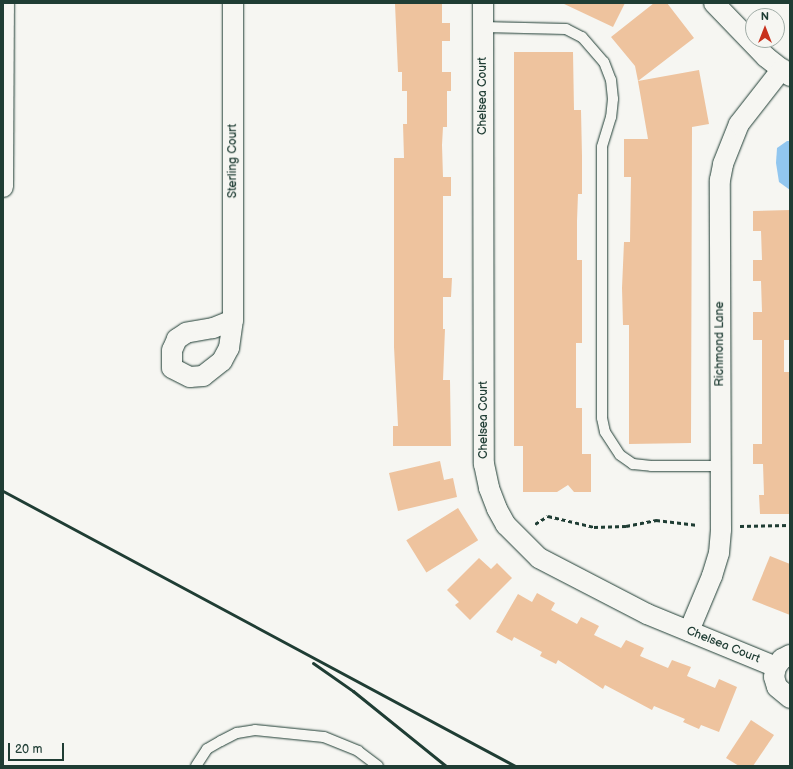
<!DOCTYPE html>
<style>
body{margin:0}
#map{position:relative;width:793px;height:769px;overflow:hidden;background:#f6f6f2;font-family:"Balsamiq Sans",sans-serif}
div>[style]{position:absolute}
.water>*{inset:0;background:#91c6ef}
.building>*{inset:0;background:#eec39e;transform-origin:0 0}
.path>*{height:2.5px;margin-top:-1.25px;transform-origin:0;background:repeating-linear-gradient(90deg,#1f3d34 0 4px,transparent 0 7px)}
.roads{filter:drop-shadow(0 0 1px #1f3d34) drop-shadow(0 0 1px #1f3d34)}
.lane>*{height:10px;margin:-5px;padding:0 5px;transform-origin:5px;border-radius:5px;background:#f6f6f2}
.street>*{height:20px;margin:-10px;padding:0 10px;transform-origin:10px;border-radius:10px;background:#f6f6f2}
.rail>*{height:3px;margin:-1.5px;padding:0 1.5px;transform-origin:1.5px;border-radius:1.5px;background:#1f3d34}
span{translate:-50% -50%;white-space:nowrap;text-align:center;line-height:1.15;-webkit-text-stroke:4px #f6f6f2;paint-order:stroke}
.street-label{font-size:12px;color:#1f3d34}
.frame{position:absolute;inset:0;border:4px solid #1f3d34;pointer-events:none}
.north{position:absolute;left:745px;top:8px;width:40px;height:40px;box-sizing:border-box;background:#f6f6f2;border:1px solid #a0aca6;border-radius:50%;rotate:0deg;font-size:11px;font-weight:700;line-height:16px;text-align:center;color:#1f3d34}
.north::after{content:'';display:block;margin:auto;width:14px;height:18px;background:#c8321e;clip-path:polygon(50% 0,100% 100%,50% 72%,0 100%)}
.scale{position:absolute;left:8px;top:743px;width:56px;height:18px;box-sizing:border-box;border:2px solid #1f3d34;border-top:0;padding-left:5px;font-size:12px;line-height:14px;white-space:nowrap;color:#1f3d34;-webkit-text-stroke:3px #f6f6f2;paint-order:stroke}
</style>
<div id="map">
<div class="water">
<i style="clip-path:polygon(787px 141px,790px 141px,790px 190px,779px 182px,776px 163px,777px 148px)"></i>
</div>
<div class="building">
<i style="clip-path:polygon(562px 3px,625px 3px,613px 27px)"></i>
<i style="clip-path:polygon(654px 3px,667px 3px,694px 38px,638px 81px,635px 66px,611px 37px)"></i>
<i style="clip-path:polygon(395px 4px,442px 4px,442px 23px,450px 23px,450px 41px,442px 41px,442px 72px,451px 72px,451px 91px,447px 91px,447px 127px,443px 127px,442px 145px,443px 177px,451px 177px,451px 196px,443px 196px,443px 278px,452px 278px,451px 297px,443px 297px,443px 329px,445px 329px,443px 380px,450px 380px,451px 446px,393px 446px,393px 426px,398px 426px,394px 347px,394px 158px,404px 158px,403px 124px,407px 124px,407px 91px,402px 91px,402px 72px,398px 72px)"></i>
<i style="clip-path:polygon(514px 52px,573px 52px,574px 110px,581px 110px,582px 156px,582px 194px,578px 194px,577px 221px,577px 260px,582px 260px,582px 343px,576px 343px,576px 408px,582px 408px,582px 454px,591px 454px,591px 492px,574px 492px,568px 485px,557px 492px,523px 492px,523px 446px,514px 446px)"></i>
<i style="clip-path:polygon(699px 70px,709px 124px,692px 127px,691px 443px,629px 444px,629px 325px,623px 325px,622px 288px,624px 242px,630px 242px,631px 177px,624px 177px,624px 139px,648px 139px,638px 81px)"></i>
<i style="clip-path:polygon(790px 210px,790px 340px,784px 340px,784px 372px,790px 372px,790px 514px,760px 514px,759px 495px,764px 495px,763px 464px,753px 464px,753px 444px,762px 444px,762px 340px,753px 340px,753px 312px,762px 312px,761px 281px,753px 281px,753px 260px,762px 260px,761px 231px,753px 231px,753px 211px)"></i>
<i style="clip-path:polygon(440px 461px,444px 480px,453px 478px,457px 497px,398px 511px,389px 473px)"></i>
<i style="left:458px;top:508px;width:38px;height:61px;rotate:58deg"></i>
<i style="clip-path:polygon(770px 556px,790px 564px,790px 615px,752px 600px)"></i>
<i style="clip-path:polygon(479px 558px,491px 569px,497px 563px,512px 578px,470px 620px,455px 605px,459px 602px,447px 590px)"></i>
<i style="clip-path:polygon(537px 593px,555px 603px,551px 610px,577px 624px,581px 617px,599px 626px,594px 635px,621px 648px,626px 640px,644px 648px,640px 656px,668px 668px,672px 660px,691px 667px,687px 676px,715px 688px,719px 679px,737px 687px,719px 732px,701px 725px,699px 729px,683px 722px,685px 719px,654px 706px,652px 710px,605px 685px,603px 689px,558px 660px,556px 664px,540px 656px,542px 652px,514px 637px,512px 641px,496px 632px,518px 594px,532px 602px)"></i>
<i style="clip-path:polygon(751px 720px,774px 735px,753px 766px,739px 766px,726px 758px)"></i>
</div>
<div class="path">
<i style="left:535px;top:524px;width:15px;rotate:-32deg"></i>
<i style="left:548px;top:516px;width:47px;rotate:13.4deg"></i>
<i style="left:594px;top:527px;width:32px;rotate:-2deg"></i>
<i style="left:626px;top:526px;width:31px;rotate:-11deg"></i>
<i style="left:656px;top:520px;width:42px;rotate:6.8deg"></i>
<i style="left:740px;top:526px;width:50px;rotate:-1.1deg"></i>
</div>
<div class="roads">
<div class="lane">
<i style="left:483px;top:27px;width:83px;rotate:1.4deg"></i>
<i style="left:566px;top:29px;width:18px;rotate:27deg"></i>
<i style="left:582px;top:37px;width:33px;rotate:49deg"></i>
<i style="left:604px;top:62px;width:19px;rotate:69deg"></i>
<i style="left:611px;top:80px;width:19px;rotate:84deg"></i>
<i style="left:613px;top:99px;width:18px;rotate:96deg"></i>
<i style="left:611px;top:117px;width:31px;rotate:107deg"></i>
<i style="left:602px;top:147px;width:271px;rotate:90deg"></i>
<i style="left:602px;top:418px;width:14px;rotate:78deg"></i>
<i style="left:605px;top:432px;width:27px;rotate:57deg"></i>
<i style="left:620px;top:455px;width:16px;rotate:35deg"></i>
<i style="left:633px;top:464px;width:18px;rotate:6deg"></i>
<i style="left:651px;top:466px;width:70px"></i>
<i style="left:196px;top:766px;width:20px;rotate:-57deg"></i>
<i style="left:207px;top:749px;width:16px;rotate:-30deg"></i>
<i style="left:221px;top:741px;width:18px;rotate:-27deg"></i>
<i style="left:237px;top:733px;width:18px;rotate:-9deg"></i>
<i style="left:255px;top:730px;width:69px;rotate:5.8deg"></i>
<i style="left:324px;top:737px;width:37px;rotate:22deg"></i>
<i style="left:358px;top:751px;width:25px;rotate:37deg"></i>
</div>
<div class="street">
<i style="left:483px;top:3px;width:461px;rotate:89.9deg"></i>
<i style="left:484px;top:464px;width:25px;rotate:78deg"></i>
<i style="left:489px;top:488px;width:22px;rotate:69deg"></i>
<i style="left:497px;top:509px;width:18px;rotate:61deg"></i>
<i style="left:506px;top:525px;width:47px;rotate:45deg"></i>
<i style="left:539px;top:558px;width:122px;rotate:27.4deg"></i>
<i style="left:647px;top:614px;width:139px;rotate:22.3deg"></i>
<i style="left:714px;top:3px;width:75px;rotate:46.1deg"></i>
<i style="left:766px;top:57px;width:31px;rotate:38deg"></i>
<i style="left:3px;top:187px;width:184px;rotate:-89.7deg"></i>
<i style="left:233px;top:320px;width:22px;rotate:158deg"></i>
<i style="left:213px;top:328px;width:27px;rotate:170deg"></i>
<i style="left:186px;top:333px;width:11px;rotate:146deg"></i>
<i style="left:177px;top:339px;width:12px;rotate:114deg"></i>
<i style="left:172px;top:350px;width:18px;rotate:90deg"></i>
<i style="left:172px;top:368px;width:20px;rotate:27deg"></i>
<i style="left:190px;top:377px;width:13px;rotate:-4deg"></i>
<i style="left:203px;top:376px;width:24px;rotate:-38deg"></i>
<i style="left:222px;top:361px;width:15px;rotate:-62deg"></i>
<i style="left:229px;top:348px;width:28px;rotate:-82deg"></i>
<i style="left:233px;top:320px;width:317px;rotate:-90deg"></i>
<i style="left:689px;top:631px;width:60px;rotate:-67.3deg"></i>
<i style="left:712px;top:576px;width:24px;rotate:-73deg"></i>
<i style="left:719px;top:553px;width:24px;rotate:-85deg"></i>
<i style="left:721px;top:529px;width:349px;rotate:-90.2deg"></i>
<i style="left:720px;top:180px;width:16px;rotate:-79deg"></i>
<i style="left:723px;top:164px;width:43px;rotate:-68.2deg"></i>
<i style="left:739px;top:124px;width:70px;rotate:-52deg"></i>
<i style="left:790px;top:655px;width:9px;rotate:153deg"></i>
<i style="left:782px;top:659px;width:10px;rotate:127deg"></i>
<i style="left:776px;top:667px;width:10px;rotate:101deg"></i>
<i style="left:774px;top:677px;width:10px;rotate:73deg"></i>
<i style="left:777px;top:687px;width:17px;rotate:40deg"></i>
</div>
</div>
<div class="rail">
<i style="left:3px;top:491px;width:581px;rotate:28.24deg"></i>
<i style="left:313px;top:663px;width:49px;rotate:35deg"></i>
<i style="left:353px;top:691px;width:119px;rotate:38.9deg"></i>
</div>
<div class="street-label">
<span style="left:483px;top:96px;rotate:-90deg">Chelsea Court</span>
<span style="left:233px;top:161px;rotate:-90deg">Sterling Court</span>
<span style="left:720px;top:344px;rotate:-90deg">Richmond Lane</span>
<span style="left:484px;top:420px;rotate:-90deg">Chelsea Court</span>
<span style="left:723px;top:645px;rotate:22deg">Chelsea Court</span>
</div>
<div class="frame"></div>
<div class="north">N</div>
<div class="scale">20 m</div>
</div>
